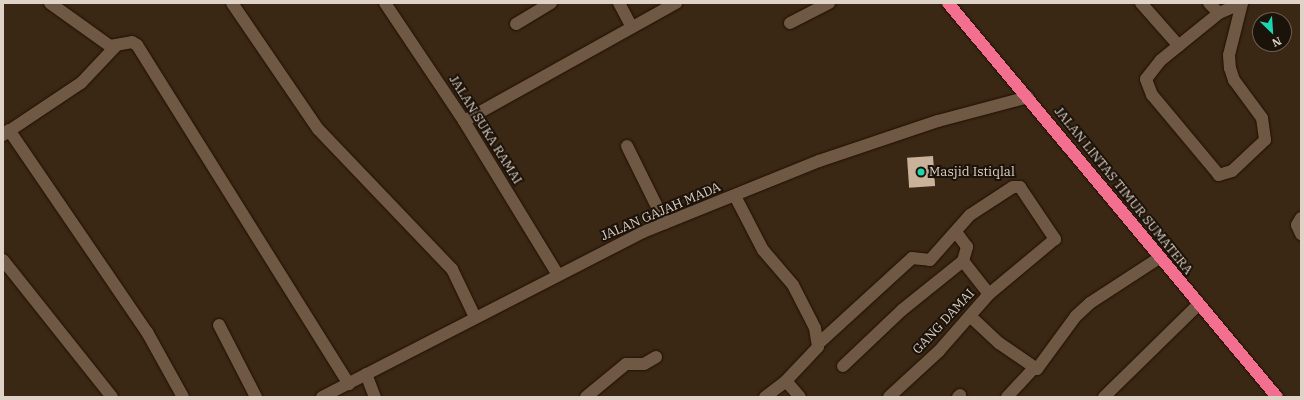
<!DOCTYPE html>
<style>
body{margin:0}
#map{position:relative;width:1304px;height:400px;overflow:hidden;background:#3a2714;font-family:"IBM Plex Serif",serif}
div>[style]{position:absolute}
.building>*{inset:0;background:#c9b19a;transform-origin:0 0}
.roads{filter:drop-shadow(0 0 1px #210f00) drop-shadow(0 0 1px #210f00)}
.minor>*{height:12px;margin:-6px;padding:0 6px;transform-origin:6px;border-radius:6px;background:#6f5945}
.highway>*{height:12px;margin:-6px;padding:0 6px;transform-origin:6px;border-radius:6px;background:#f36f8f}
.dots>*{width:11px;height:11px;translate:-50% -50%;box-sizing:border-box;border:2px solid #1b120a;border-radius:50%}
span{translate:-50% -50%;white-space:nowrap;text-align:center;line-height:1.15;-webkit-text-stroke:4px #1b120a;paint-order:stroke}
.street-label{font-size:13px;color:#dfd2c6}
.poi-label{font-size:13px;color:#dfd2c6}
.left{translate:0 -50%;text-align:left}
.frame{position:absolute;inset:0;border:4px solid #dfd2c6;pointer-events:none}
.north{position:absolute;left:1252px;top:12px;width:40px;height:40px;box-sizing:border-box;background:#1b120a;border:1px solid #695f55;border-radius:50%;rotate:155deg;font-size:11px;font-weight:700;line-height:16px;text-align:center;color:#dfd2c6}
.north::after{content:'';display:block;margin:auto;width:14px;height:18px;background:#1dd5b1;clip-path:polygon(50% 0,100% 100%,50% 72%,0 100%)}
</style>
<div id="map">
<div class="building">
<i style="left:933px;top:156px;width:30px;height:26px;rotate:86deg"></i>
</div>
<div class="roads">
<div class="minor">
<i style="left:50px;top:3px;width:74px;rotate:35.6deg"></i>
<i style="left:110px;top:46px;width:22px;rotate:-10deg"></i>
<i style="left:132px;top:42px;width:6px;rotate:31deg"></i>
<i style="left:137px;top:45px;width:400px;rotate:58deg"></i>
<i style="left:232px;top:3px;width:153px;rotate:55.7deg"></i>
<i style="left:318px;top:129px;width:194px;rotate:46.3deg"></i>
<i style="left:452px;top:269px;width:53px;rotate:64.4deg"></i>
<i style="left:385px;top:3px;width:142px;rotate:56.2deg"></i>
<i style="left:464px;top:121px;width:180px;rotate:58.6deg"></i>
<i style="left:619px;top:3px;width:26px;rotate:62deg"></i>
<i style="left:1141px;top:3px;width:57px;rotate:48.5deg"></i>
<i style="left:1209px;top:3px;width:14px;rotate:45deg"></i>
<i style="left:1242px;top:3px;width:54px;rotate:104deg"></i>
<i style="left:1229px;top:55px;width:13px;rotate:86deg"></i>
<i style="left:1230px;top:68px;width:13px;rotate:72deg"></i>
<i style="left:1234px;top:80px;width:47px;rotate:53.6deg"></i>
<i style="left:1262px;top:118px;width:22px;rotate:82deg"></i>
<i style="left:1265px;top:140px;width:45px;rotate:136.8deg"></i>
<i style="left:1232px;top:171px;width:14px;rotate:163deg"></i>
<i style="left:1219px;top:175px;width:104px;rotate:-129.9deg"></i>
<i style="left:1152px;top:95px;width:17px;rotate:-111deg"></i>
<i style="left:1146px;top:79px;width:24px;rotate:-52deg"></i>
<i style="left:1161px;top:60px;width:75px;rotate:-39deg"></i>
<i style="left:1219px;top:13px;width:25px;rotate:-23deg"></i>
<i style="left:790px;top:23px;width:44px;rotate:-27.1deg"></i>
<i style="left:516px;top:24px;width:41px;rotate:-31deg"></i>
<i style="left:464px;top:121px;width:243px;rotate:-29.1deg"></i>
<i style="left:9px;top:130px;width:245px;rotate:55.7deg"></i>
<i style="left:147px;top:332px;width:74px;rotate:61deg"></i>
<i style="left:3px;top:135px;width:94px;rotate:-33.7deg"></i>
<i style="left:81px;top:83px;width:50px;rotate:-46.6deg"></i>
<i style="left:627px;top:146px;width:86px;rotate:63.7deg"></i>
<i style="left:735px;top:196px;width:61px;rotate:62.6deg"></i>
<i style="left:763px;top:250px;width:46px;rotate:49.4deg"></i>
<i style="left:793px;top:285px;width:48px;rotate:62.9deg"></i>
<i style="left:815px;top:328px;width:19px;rotate:81deg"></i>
<i style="left:818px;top:347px;width:47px;rotate:133.3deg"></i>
<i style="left:786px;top:381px;width:21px;rotate:49deg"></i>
<i style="left:1301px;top:218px;width:8px;rotate:120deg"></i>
<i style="left:1297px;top:225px;width:10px;rotate:66deg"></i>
<i style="left:3px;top:260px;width:175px;rotate:51.5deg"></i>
<i style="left:963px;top:261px;width:42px;rotate:51.8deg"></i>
<i style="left:970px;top:316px;width:40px;rotate:43deg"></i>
<i style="left:999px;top:343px;width:46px;rotate:34.4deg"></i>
<i style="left:1037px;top:369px;width:66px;rotate:-53.7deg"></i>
<i style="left:1076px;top:316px;width:19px;rotate:-43deg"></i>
<i style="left:1090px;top:303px;width:82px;rotate:-33.1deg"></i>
<i style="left:219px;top:325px;width:81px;rotate:62.8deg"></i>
<i style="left:819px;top:343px;width:126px;rotate:-42.4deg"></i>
<i style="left:912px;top:258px;width:18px;rotate:6deg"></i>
<i style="left:930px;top:260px;width:60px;rotate:-48.4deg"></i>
<i style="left:970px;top:215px;width:51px;rotate:-33.1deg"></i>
<i style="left:1013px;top:187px;width:7px"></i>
<i style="left:1020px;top:187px;width:63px;rotate:56.1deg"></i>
<i style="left:1055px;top:239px;width:86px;rotate:140.2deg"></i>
<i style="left:989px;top:294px;width:76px;rotate:131.3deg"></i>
<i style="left:939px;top:351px;width:68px;rotate:137.4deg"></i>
<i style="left:843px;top:366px;width:81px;rotate:-43.5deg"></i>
<i style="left:902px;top:310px;width:78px;rotate:-38.8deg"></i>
<i style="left:963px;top:261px;width:15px;rotate:-74deg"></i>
<i style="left:967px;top:247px;width:19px;rotate:-126deg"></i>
<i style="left:366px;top:374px;width:25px;rotate:69deg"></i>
<i style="left:322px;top:397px;width:361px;rotate:-27.2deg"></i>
<i style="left:643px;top:232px;width:190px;rotate:-22deg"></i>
<i style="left:819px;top:161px;width:126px;rotate:-18.6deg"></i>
<i style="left:938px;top:121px;width:93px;rotate:-14.9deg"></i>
<i style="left:586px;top:397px;width:52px;rotate:-39.5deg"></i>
<i style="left:626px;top:364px;width:18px"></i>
<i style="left:644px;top:364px;width:14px;rotate:-30deg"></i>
<i style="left:765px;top:397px;width:26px;rotate:-37deg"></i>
<i style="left:958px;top:397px;width:3px;rotate:-45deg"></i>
<i style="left:1007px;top:397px;width:40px;rotate:-47deg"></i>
<i style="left:1104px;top:397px;width:132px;rotate:-44.4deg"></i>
</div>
<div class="highway">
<i style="left:948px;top:3px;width:513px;rotate:50.14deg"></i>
</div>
</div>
<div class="dots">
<i style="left:921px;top:172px;background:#1dd5b1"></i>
</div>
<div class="street-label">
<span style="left:485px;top:130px;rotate:58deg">JALAN SUKA RAMAI</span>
<span style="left:1123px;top:191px;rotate:51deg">JALAN LINTAS TIMUR SUMATERA</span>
<span style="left:661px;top:212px;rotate:-23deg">JALAN GAJAH MADA</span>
<span style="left:944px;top:322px;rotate:-47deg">GANG DAMAI</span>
</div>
<div class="poi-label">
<span class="left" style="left:929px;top:172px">Masjid Istiqlal</span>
</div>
<div class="frame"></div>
<div class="north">N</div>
</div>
